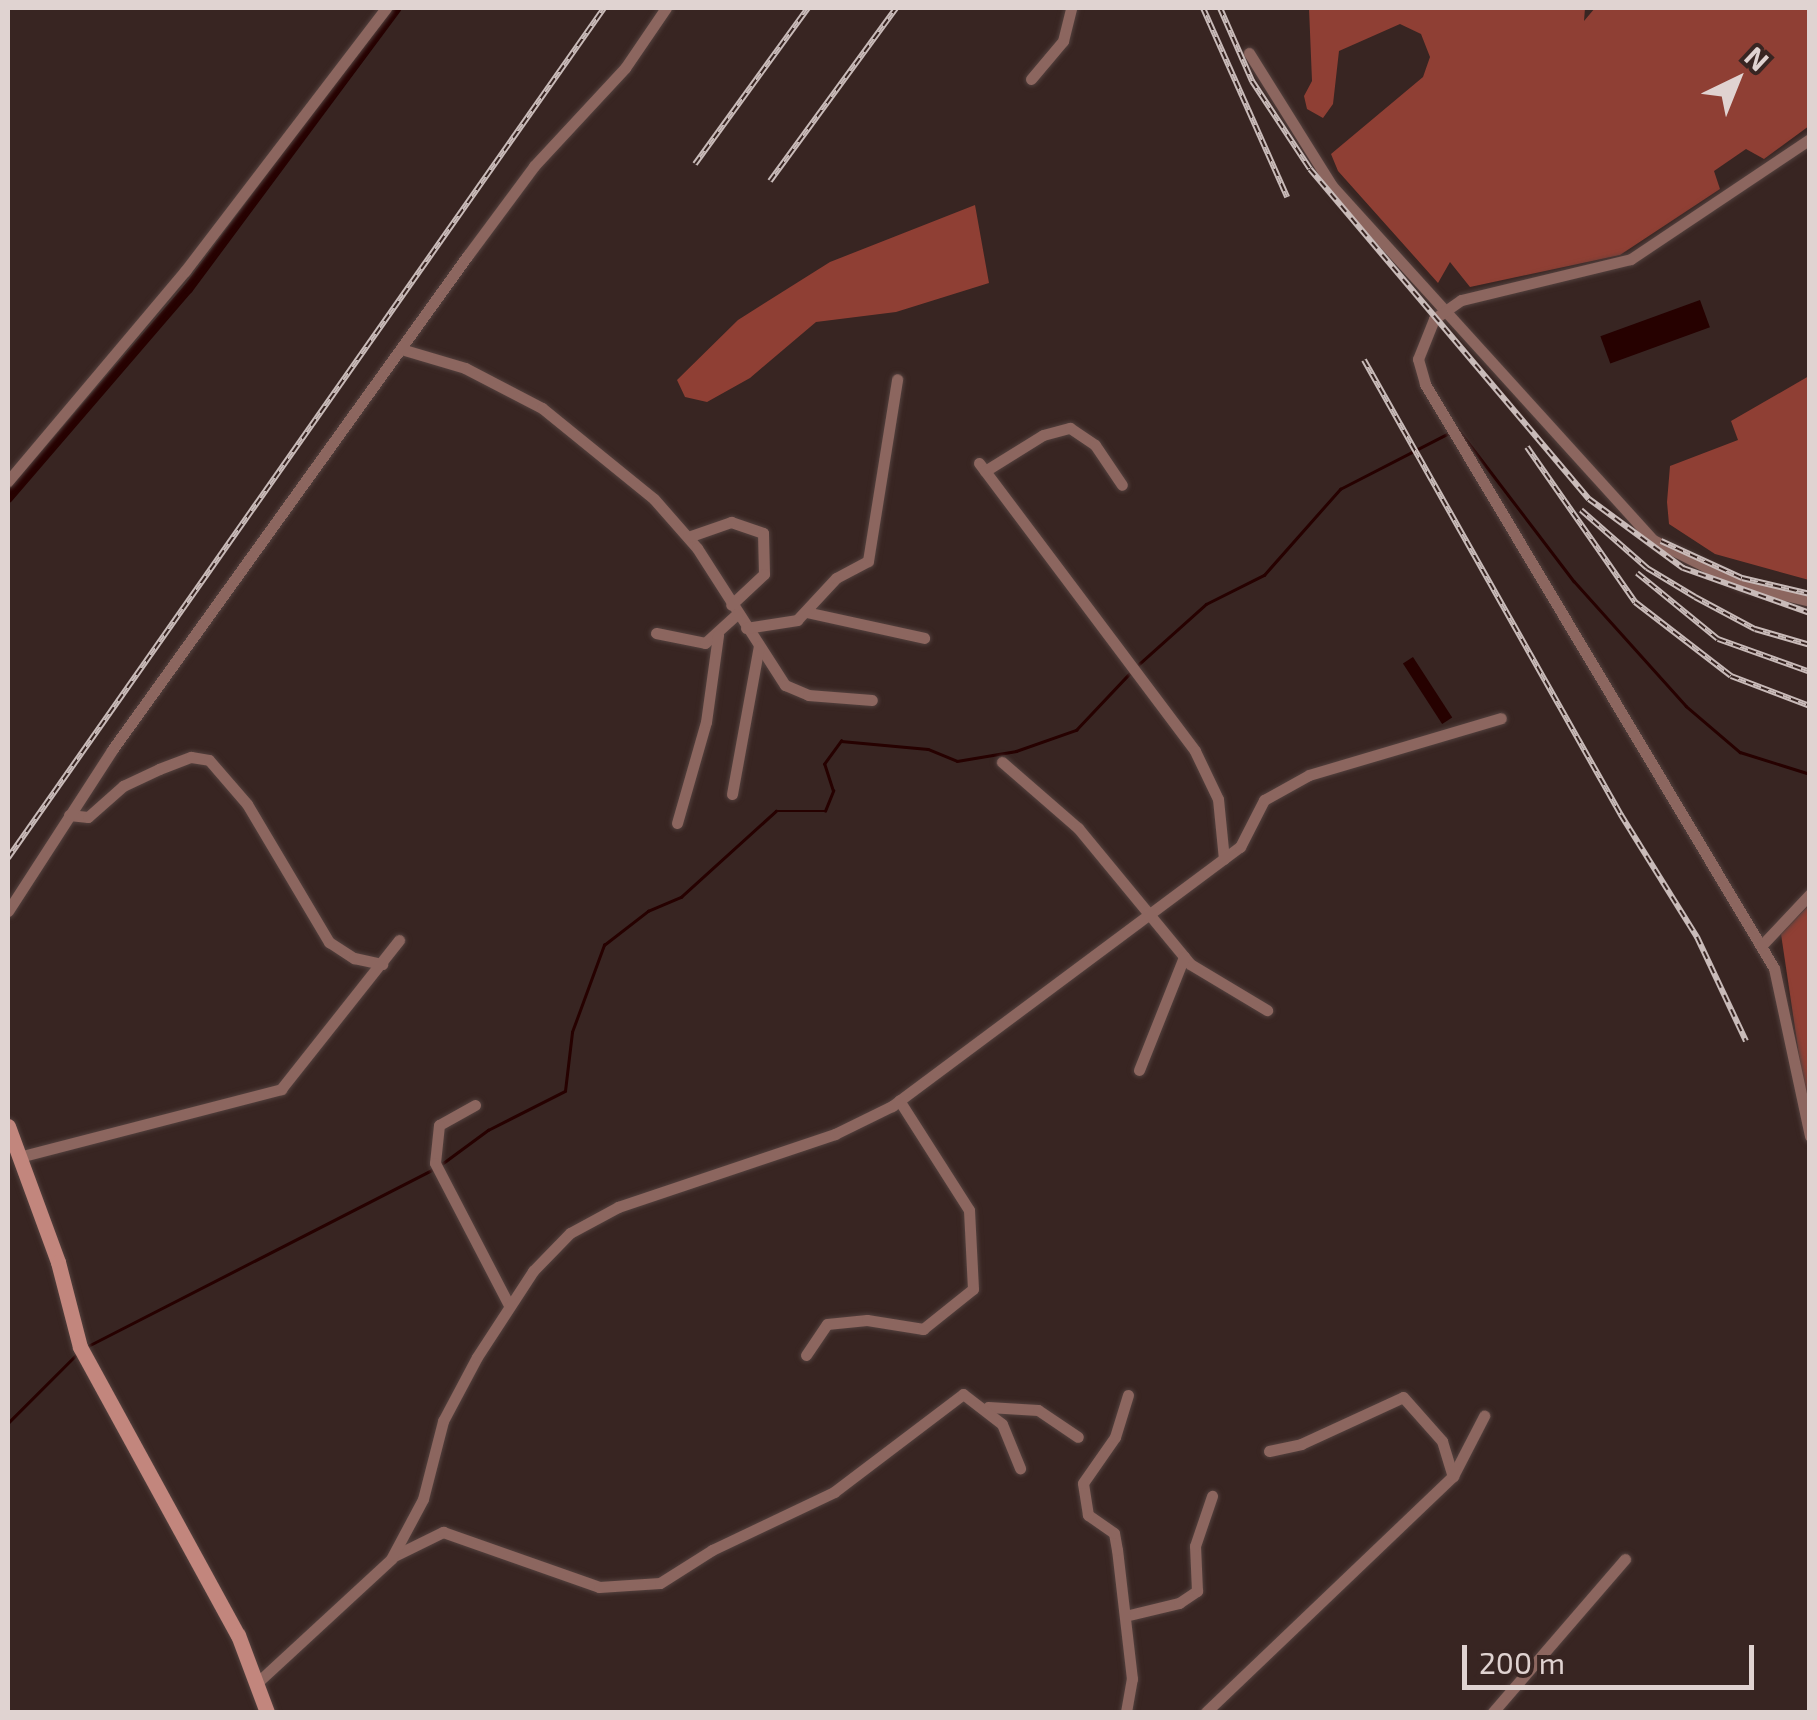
<!DOCTYPE html>
<style>
body{margin:0}
#map{position:relative;width:1817px;height:1720px;overflow:hidden;background:#382522;font-family:"Exo 2",sans-serif}
div>[style]{position:absolute}
.forest>*{inset:0;background:#8f3f34}
.water>*{inset:0;background:#260100;transform-origin:0 0}
.stream>*{height:2.5px;margin:-1.25px;padding:0 1.25px;transform-origin:1.25px;border-radius:1.25px;background:#260100}
.canal>*{height:10px;margin:-5px;padding:0 5px;transform-origin:5px;border-radius:5px;background:#260100}
.roads{filter:drop-shadow(0 0 2px #53413e) drop-shadow(0 0 2px #53413e)}
.street>*{height:11px;margin:-5.5px;padding:0 5.5px;transform-origin:5.5px;border-radius:5.5px;background:#8c665f}
.secondary>*{height:15px;margin:-7.5px;padding:0 7.5px;transform-origin:7.5px;border-radius:7.5px;background:#c2867d}
.rail>*{height:6px;margin-top:-3px;transform-origin:0;background:repeating-linear-gradient(90deg,#382522 0 8px,#c9bbb9 0 16px);box-sizing:border-box;border-block:2px solid #c9bbb9}
span{translate:-50% -50%;white-space:nowrap;text-align:center;line-height:1.15;-webkit-text-stroke:8px #382522;paint-order:stroke}
.frame{position:absolute;inset:0;border:10px solid #e0d3d1;pointer-events:none}
.north{position:absolute;left:1687px;top:30px;width:100px;height:100px;-webkit-text-stroke:8px #382522;paint-order:stroke;rotate:43deg;font-size:28px;font-weight:700;line-height:40px;text-align:center;color:#e0d3d1}
.north::after{content:'';display:block;margin:auto;width:35px;height:45px;background:#e0d3d1;clip-path:polygon(50% 0,100% 100%,50% 72%,0 100%)}
.scale{position:absolute;left:1462px;top:1645px;width:292px;height:45px;box-sizing:border-box;border:5px solid #e0d3d1;border-top:0;padding-left:12px;font-size:30px;line-height:35px;white-space:nowrap;color:#e0d3d1;-webkit-text-stroke:8px #382522;paint-order:stroke}
</style>
<div id="map">
<div class="forest">
<i style="clip-path:polygon(1309px 8px,1585px 8px,1584px 21px,1595px 8px,1809px 8px,1809px 126px,1764px 159px,1746px 149px,1714px 171px,1720px 189px,1620px 255px,1470px 287px,1450px 262px,1438px 283px,1338px 171px,1331px 154px,1423px 77px,1430px 57px,1421px 34px,1400px 24px,1339px 51px,1333px 104px,1323px 118px,1307px 109px,1304px 96px,1312px 81px)"></i>
<i style="clip-path:polygon(975px 205px,989px 283px,896px 312px,816px 322px,750px 378px,707px 402px,685px 397px,677px 380px,738px 320px,830px 262px)"></i>
<i style="clip-path:polygon(1809px 376px,1809px 580px,1715px 554px,1669px 524px,1667px 502px,1670px 466px,1738px 440px,1731px 421px)"></i>
<i style="clip-path:polygon(1809px 905px,1809px 1122px,1781px 934px)"></i>
</div>
<div class="water">
<i style="left:1700px;top:300px;width:29px;height:106px;rotate:70deg"></i>
<i style="left:1413px;top:657px;width:72px;height:12px;rotate:57deg"></i>
</div>
<div class="stream">
<i style="left:1458px;top:429px;width:191px;rotate:52.7deg"></i>
<i style="left:1574px;top:581px;width:168px;rotate:48.1deg"></i>
<i style="left:1686px;top:706px;width:71px;rotate:40.4deg"></i>
<i style="left:1740px;top:752px;width:73px;rotate:17.4deg"></i>
<i style="left:1138px;top:665px;width:91px;rotate:-41.9deg"></i>
<i style="left:1206px;top:604px;width:65px;rotate:-26.6deg"></i>
<i style="left:1264px;top:575px;width:115px;rotate:-48.5deg"></i>
<i style="left:1340px;top:489px;width:125px;rotate:-27.2deg"></i>
<i style="left:439px;top:1166px;width:61px;rotate:-36.3deg"></i>
<i style="left:488px;top:1130px;width:86px;rotate:-26.9deg"></i>
<i style="left:565px;top:1091px;width:59px;rotate:-83.2deg"></i>
<i style="left:572px;top:1032px;width:93px;rotate:-69.8deg"></i>
<i style="left:604px;top:945px;width:56px;rotate:-37.7deg"></i>
<i style="left:648px;top:911px;width:36px;rotate:-23deg"></i>
<i style="left:681px;top:897px;width:128px;rotate:-42.2deg"></i>
<i style="left:776px;top:811px;width:49px"></i>
<i style="left:825px;top:811px;width:22px;rotate:-68deg"></i>
<i style="left:833px;top:791px;width:28px;rotate:-108deg"></i>
<i style="left:824px;top:764px;width:29px;rotate:-54deg"></i>
<i style="left:841px;top:741px;width:87px;rotate:5.3deg"></i>
<i style="left:928px;top:749px;width:31px;rotate:22deg"></i>
<i style="left:957px;top:761px;width:60px;rotate:-9.6deg"></i>
<i style="left:1016px;top:751px;width:64px;rotate:-19.3deg"></i>
<i style="left:1076px;top:730px;width:77px;rotate:-46.6deg"></i>
<i style="left:88px;top:1346px;width:386px;rotate:-27.1deg"></i>
<i style="left:8px;top:1423px;width:98px;rotate:-45deg"></i>
</div>
<div class="canal">
<i style="left:8px;top:498px;width:276px;rotate:-49.3deg"></i>
<i style="left:188px;top:289px;width:350px;rotate:-53.4deg"></i>
</div>
<div class="roads">
<div class="street">
<i style="left:1249px;top:53px;width:157px;rotate:58deg"></i>
<i style="left:1332px;top:186px;width:478px;rotate:47.8deg"></i>
<i style="left:1653px;top:540px;width:100px;rotate:26.8deg"></i>
<i style="left:1742px;top:585px;width:70px;rotate:13.2deg"></i>
<i style="left:1031px;top:79px;width:50px;rotate:-49.9deg"></i>
<i style="left:1063px;top:41px;width:34px;rotate:-76deg"></i>
<i style="left:1810px;top:139px;width:216px;rotate:146.2deg"></i>
<i style="left:1631px;top:259px;width:175px;rotate:166.4deg"></i>
<i style="left:1461px;top:300px;width:33px;rotate:145deg"></i>
<i style="left:1434px;top:319px;width:43px;rotate:111.8deg"></i>
<i style="left:1418px;top:359px;width:26px;rotate:74deg"></i>
<i style="left:1425px;top:384px;width:680px;rotate:59.14deg"></i>
<i style="left:1774px;top:968px;width:172px;rotate:77.9deg"></i>
<i style="left:401px;top:349px;width:67px;rotate:16.5deg"></i>
<i style="left:465px;top:368px;width:87px;rotate:27.5deg"></i>
<i style="left:542px;top:408px;width:144px;rotate:39.1deg"></i>
<i style="left:654px;top:499px;width:65px;rotate:48.7deg"></i>
<i style="left:697px;top:548px;width:163px;rotate:57.3deg"></i>
<i style="left:785px;top:685px;width:25px;rotate:23deg"></i>
<i style="left:808px;top:695px;width:64px;rotate:4.5deg"></i>
<i style="left:979px;top:463px;width:360px;rotate:53.1deg"></i>
<i style="left:1195px;top:751px;width:53px;rotate:64.4deg"></i>
<i style="left:1218px;top:799px;width:60px;rotate:84.3deg"></i>
<i style="left:985px;top:471px;width:68px;rotate:-31.8deg"></i>
<i style="left:1043px;top:435px;width:28px;rotate:-15deg"></i>
<i style="left:1070px;top:428px;width:30px;rotate:34deg"></i>
<i style="left:1095px;top:445px;width:48px;rotate:56deg"></i>
<i style="left:8px;top:481px;width:275px;rotate:-49.9deg"></i>
<i style="left:185px;top:271px;width:331px;rotate:-52.6deg"></i>
<i style="left:688px;top:537px;width:46px;rotate:-19.2deg"></i>
<i style="left:731px;top:522px;width:34px;rotate:19deg"></i>
<i style="left:763px;top:533px;width:41px;rotate:88.6deg"></i>
<i style="left:764px;top:574px;width:45px;rotate:136.8deg"></i>
<i style="left:806px;top:612px;width:121px;rotate:12.4deg"></i>
<i style="left:746px;top:628px;width:52px;rotate:-8.9deg"></i>
<i style="left:797px;top:620px;width:57px;rotate:-47.1deg"></i>
<i style="left:836px;top:578px;width:36px;rotate:-28deg"></i>
<i style="left:868px;top:561px;width:184px;rotate:-80.9deg"></i>
<i style="left:656px;top:633px;width:50px;rotate:11.5deg"></i>
<i style="left:705px;top:643px;width:43px;rotate:-42.2deg"></i>
<i style="left:1002px;top:762px;width:101px;rotate:41deg"></i>
<i style="left:1078px;top:828px;width:176px;rotate:50.5deg"></i>
<i style="left:1190px;top:964px;width:90px;rotate:30.9deg"></i>
<i style="left:732px;top:794px;width:150px;rotate:-79.7deg"></i>
<i style="left:69px;top:815px;width:19px;rotate:6deg"></i>
<i style="left:88px;top:817px;width:47px;rotate:-41.5deg"></i>
<i style="left:123px;top:786px;width:40px;rotate:-25deg"></i>
<i style="left:159px;top:769px;width:34px;rotate:-21deg"></i>
<i style="left:191px;top:757px;width:18px;rotate:9deg"></i>
<i style="left:209px;top:760px;width:58px;rotate:49.2deg"></i>
<i style="left:247px;top:804px;width:161px;rotate:59.3deg"></i>
<i style="left:329px;top:942px;width:30px;rotate:33deg"></i>
<i style="left:354px;top:958px;width:29px;rotate:12deg"></i>
<i style="left:677px;top:823px;width:105px;rotate:-74deg"></i>
<i style="left:706px;top:722px;width:88px;rotate:-82.1deg"></i>
<i style="left:8px;top:911px;width:192px;rotate:-57.1deg"></i>
<i style="left:112px;top:750px;width:610px;rotate:-54.28deg"></i>
<i style="left:468px;top:255px;width:111px;rotate:-53.4deg"></i>
<i style="left:534px;top:166px;width:134px;rotate:-47.1deg"></i>
<i style="left:625px;top:68px;width:73px;rotate:-55.7deg"></i>
<i style="left:1762px;top:945px;width:70px;rotate:-46.7deg"></i>
<i style="left:1139px;top:1070px;width:122px;rotate:-68.3deg"></i>
<i style="left:475px;top:1105px;width:41px;rotate:150.9deg"></i>
<i style="left:439px;top:1125px;width:38px;rotate:96deg"></i>
<i style="left:435px;top:1163px;width:160px;rotate:62.5deg"></i>
<i style="left:19px;top:1157px;width:271px;rotate:-14.5deg"></i>
<i style="left:281px;top:1089px;width:190px;rotate:-51.6deg"></i>
<i style="left:806px;top:1355px;width:37px;rotate:-56deg"></i>
<i style="left:827px;top:1324px;width:40px;rotate:-5.7deg"></i>
<i style="left:867px;top:1320px;width:57px;rotate:9.1deg"></i>
<i style="left:923px;top:1329px;width:64px;rotate:-38.7deg"></i>
<i style="left:973px;top:1289px;width:79px;rotate:-92.9deg"></i>
<i style="left:969px;top:1210px;width:130px;rotate:-122.5deg"></i>
<i style="left:988px;top:1407px;width:50px;rotate:3.4deg"></i>
<i style="left:1038px;top:1410px;width:48px;rotate:34deg"></i>
<i style="left:1269px;top:1451px;width:33px;rotate:-12deg"></i>
<i style="left:1301px;top:1444px;width:112px;rotate:-24.7deg"></i>
<i style="left:1403px;top:1397px;width:59px;rotate:48.4deg"></i>
<i style="left:1442px;top:1441px;width:37px;rotate:73deg"></i>
<i style="left:394px;top:1556px;width:55px;rotate:-26.1deg"></i>
<i style="left:443px;top:1532px;width:165px;rotate:19.4deg"></i>
<i style="left:599px;top:1587px;width:61px;rotate:-3.8deg"></i>
<i style="left:660px;top:1583px;width:62px;rotate:-32.4deg"></i>
<i style="left:712px;top:1550px;width:135px;rotate:-25.4deg"></i>
<i style="left:834px;top:1492px;width:162px;rotate:-37.2deg"></i>
<i style="left:963px;top:1394px;width:49px;rotate:37.6deg"></i>
<i style="left:1002px;top:1424px;width:48px;rotate:67.8deg"></i>
<i style="left:1125px;top:1616px;width:56px;rotate:-13.5deg"></i>
<i style="left:1179px;top:1603px;width:22px;rotate:-34deg"></i>
<i style="left:1197px;top:1591px;width:45px;rotate:-92.5deg"></i>
<i style="left:1195px;top:1546px;width:53px;rotate:-71.2deg"></i>
<i style="left:259px;top:1681px;width:180px;rotate:-42.7deg"></i>
<i style="left:391px;top:1559px;width:68px;rotate:-61.9deg"></i>
<i style="left:423px;top:1499px;width:81px;rotate:-75.6deg"></i>
<i style="left:443px;top:1421px;width:72px;rotate:-62deg"></i>
<i style="left:477px;top:1357px;width:103px;rotate:-56.9deg"></i>
<i style="left:533px;top:1271px;width:53px;rotate:-45.8deg"></i>
<i style="left:570px;top:1233px;width:55px;rotate:-28.4deg"></i>
<i style="left:618px;top:1207px;width:229px;rotate:-18.6deg"></i>
<i style="left:835px;top:1134px;width:64px;rotate:-26.2deg"></i>
<i style="left:892px;top:1106px;width:434px;rotate:-36.7deg"></i>
<i style="left:1240px;top:847px;width:53px;rotate:-62.9deg"></i>
<i style="left:1264px;top:800px;width:51px;rotate:-29.1deg"></i>
<i style="left:1309px;top:775px;width:200px;rotate:-16.5deg"></i>
<i style="left:1126px;top:1712px;width:34px;rotate:-80deg"></i>
<i style="left:1132px;top:1679px;width:130px;rotate:-96.6deg"></i>
<i style="left:1117px;top:1550px;width:17px;rotate:-100deg"></i>
<i style="left:1114px;top:1533px;width:32px;rotate:-145deg"></i>
<i style="left:1088px;top:1515px;width:32px;rotate:-99deg"></i>
<i style="left:1083px;top:1483px;width:56px;rotate:-55.2deg"></i>
<i style="left:1115px;top:1437px;width:44px;rotate:-72.8deg"></i>
<i style="left:1206px;top:1712px;width:342px;rotate:-43.7deg"></i>
<i style="left:1453px;top:1476px;width:68px;rotate:-62.7deg"></i>
<i style="left:1493px;top:1712px;width:202px;rotate:-49.2deg"></i>
</div>
<div class="secondary">
<i style="left:8px;top:1126px;width:145px;rotate:69.8deg"></i>
<i style="left:58px;top:1262px;width:88px;rotate:75.5deg"></i>
<i style="left:80px;top:1347px;width:328px;rotate:61.3deg"></i>
<i style="left:238px;top:1635px;width:82px;rotate:69.4deg"></i>
</div>
</div>
<div class="rail">
<i style="left:1203px;top:8px;width:207px;rotate:66deg"></i>
<i style="left:1220px;top:8px;width:80px;rotate:66.3deg"></i>
<i style="left:1252px;top:81px;width:105px;rotate:56.6deg"></i>
<i style="left:1310px;top:169px;width:432px;rotate:49.8deg"></i>
<i style="left:1589px;top:499px;width:117px;rotate:36.3deg"></i>
<i style="left:1683px;top:568px;width:135px;rotate:19.5deg"></i>
<i style="left:695px;top:164px;width:193px;rotate:-54.1deg"></i>
<i style="left:770px;top:181px;width:214px;rotate:-53.9deg"></i>
<i style="left:1364px;top:360px;width:523px;rotate:60.54deg"></i>
<i style="left:1621px;top:815px;width:144px;rotate:58.1deg"></i>
<i style="left:1697px;top:937px;width:115px;rotate:64.8deg"></i>
<i style="left:1527px;top:447px;width:189px;rotate:55.1deg"></i>
<i style="left:1635px;top:602px;width:121px;rotate:37.6deg"></i>
<i style="left:1731px;top:676px;width:85px;rotate:20.8deg"></i>
<i style="left:1581px;top:510px;width:88px;rotate:41.3deg"></i>
<i style="left:1647px;top:568px;width:56px;rotate:31.1deg"></i>
<i style="left:1695px;top:597px;width:68px;rotate:28.1deg"></i>
<i style="left:1755px;top:629px;width:57px;rotate:16.2deg"></i>
<i style="left:1661px;top:541px;width:89px;rotate:24.6deg"></i>
<i style="left:1742px;top:578px;width:70px;rotate:13.2deg"></i>
<i style="left:1637px;top:573px;width:104px;rotate:39.2deg"></i>
<i style="left:1718px;top:639px;width:98px;rotate:19.7deg"></i>
<i style="left:8px;top:858px;width:1038px;rotate:-54.96deg"></i>
</div>
<div class="frame"></div>
<div class="north">N</div>
<div class="scale">200 m</div>
</div>
